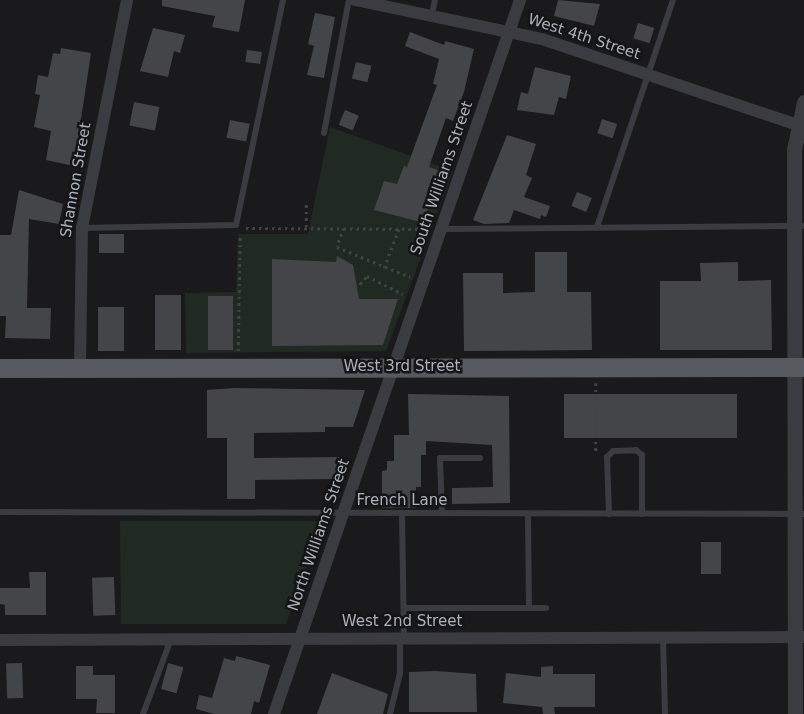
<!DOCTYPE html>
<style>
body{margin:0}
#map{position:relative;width:804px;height:714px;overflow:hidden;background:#1a1a1c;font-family:"DejaVu Sans",sans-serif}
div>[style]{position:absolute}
.green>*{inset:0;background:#212a22}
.building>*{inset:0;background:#444549;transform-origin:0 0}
.path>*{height:2.5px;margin-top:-1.25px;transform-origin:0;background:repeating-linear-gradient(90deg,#414348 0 2.5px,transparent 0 6.5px)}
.service>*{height:6px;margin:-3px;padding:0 3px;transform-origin:3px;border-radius:3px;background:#3b3c41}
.minor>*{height:12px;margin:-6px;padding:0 6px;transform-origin:6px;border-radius:6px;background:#3b3c41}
.tertiary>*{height:15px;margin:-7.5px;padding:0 7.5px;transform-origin:7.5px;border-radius:7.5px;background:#3b3c41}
.primary>*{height:19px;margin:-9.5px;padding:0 9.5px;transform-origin:9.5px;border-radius:9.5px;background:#575960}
span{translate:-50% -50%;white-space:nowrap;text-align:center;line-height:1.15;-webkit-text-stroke:5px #151517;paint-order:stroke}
.street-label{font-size:15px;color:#acb2bc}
</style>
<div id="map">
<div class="green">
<i style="clip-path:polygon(330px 127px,453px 171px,386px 351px,186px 353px,185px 293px,236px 292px,238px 234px,308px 234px)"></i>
<i style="clip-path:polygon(120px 521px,323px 521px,286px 624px,121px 624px)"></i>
</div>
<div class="building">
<i style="clip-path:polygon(162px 0,245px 0,239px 32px,212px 27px,215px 16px,162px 6px)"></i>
<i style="clip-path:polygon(558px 0,600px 4px,594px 26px,554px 16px)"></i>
<i style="clip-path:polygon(315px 13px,335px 17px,324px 78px,307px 75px,314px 46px,308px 44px)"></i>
<i style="left:638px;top:23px;width:17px;height:16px;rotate:17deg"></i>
<i style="clip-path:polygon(153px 28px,185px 35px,180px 53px,174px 51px,168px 77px,140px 71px)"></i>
<i style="clip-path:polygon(410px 32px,444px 45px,445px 41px,474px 49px,464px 92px,453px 121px,446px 118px,429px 167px,438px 170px,428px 208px,424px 220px,417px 221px,374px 210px,384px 181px,397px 184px,404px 166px,407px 167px,437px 85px,433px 84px,439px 59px,405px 46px)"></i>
<i style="clip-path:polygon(61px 48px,91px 53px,74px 166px,46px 160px,51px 131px,34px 127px,40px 95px,35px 94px,38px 75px,48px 77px,53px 53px,60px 54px)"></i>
<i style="left:247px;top:50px;width:15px;height:12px;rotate:8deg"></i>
<i style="left:356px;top:62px;width:16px;height:17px;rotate:14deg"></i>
<i style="clip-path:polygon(535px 67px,571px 76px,566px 99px,559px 97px,554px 115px,517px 110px,521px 92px,528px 94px)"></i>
<i style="left:134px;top:102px;width:26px;height:24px;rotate:11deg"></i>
<i style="left:345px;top:110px;width:15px;height:16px;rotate:23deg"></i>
<i style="left:602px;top:119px;width:16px;height:15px;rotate:18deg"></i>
<i style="left:230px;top:120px;width:20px;height:18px;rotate:11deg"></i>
<i style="clip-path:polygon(507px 135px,536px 144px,526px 175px,532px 178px,524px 197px,550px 206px,546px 217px,541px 215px,540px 219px,514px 210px,509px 223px,484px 224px,473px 220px)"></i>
<i style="clip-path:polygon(19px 190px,63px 204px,59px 224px,29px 219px,27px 308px,51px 308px,50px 339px,5px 338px,6px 316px,0 316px,0 235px,11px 235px)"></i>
<i style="left:577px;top:192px;width:16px;height:15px;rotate:22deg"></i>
<i style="left:99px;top:234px;width:25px;height:19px"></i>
<i style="clip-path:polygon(535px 252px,567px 252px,567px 292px,591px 292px,592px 350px,464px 351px,463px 273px,503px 273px,503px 293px,535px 292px)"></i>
<i style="clip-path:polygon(337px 256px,353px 265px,359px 299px,398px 299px,383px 345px,272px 346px,272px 259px,336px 262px)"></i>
<i style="clip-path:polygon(738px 262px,738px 281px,771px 280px,772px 350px,660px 350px,660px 281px,701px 281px,700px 263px)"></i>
<i style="left:155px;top:295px;width:26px;height:55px"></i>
<i style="left:208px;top:296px;width:25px;height:54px"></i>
<i style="left:124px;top:307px;width:44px;height:26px;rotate:90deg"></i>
<i style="clip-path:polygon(233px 388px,365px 390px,353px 427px,325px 427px,325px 432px,254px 433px,254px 458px,343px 457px,335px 479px,255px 480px,255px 499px,227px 499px,227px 438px,207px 438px,207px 390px)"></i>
<i style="clip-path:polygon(408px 394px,509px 396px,510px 503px,452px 504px,452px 488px,493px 487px,492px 445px,426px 441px,426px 455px,421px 455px,421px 487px,416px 487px,416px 508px,382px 508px,382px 471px,387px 470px,387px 461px,394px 461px,394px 435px,409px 435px)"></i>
<i style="left:564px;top:394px;width:173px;height:44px"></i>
<i style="left:701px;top:542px;width:20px;height:32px"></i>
<i style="clip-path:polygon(29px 572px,46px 572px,46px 615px,5px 615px,5px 605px,0 604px,0 588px,30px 588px)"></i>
<i style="left:114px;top:577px;width:38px;height:22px;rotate:88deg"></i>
<i style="clip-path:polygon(236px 656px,270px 665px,259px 703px,254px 701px,251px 714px,214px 714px,196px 709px,199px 695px,212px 698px,224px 658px,235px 661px)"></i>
<i style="left:22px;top:663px;width:35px;height:16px;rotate:88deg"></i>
<i style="left:168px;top:663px;width:16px;height:27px;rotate:15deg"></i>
<i style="clip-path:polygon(76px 666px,93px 666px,93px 675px,115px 675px,115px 713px,96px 713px,97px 699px,76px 699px)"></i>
<i style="clip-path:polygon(553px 666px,553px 674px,595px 674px,595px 707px,554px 707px,555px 714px,543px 714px,542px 707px,503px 703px,506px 673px,541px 677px,541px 667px)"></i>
<i style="clip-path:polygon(436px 671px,476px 674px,477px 712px,409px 712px,409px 672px)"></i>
<i style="clip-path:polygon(332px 673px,388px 694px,383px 714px,317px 714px)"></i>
</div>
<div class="path">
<i style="left:306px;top:227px;width:25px;rotate:-90deg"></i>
<i style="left:246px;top:228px;width:182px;rotate:0.3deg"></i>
<i style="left:344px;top:228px;width:20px;rotate:110deg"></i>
<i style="left:337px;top:247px;width:79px;rotate:22.3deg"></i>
<i style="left:384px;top:268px;width:43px;rotate:-69.4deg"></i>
<i style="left:353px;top:285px;width:7px;rotate:-8deg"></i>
<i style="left:360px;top:284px;width:11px;rotate:-49deg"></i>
<i style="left:367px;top:276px;width:40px;rotate:26.6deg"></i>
<i style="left:238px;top:351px;width:117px;rotate:-89deg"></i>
<i style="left:596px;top:383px;width:70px;rotate:90deg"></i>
</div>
<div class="service">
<i style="left:432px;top:15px;width:15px;rotate:-79deg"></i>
<i style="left:324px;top:133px;width:135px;rotate:-79.4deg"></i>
<i style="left:597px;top:227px;width:239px;rotate:-71.5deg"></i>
<i style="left:82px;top:228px;width:154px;rotate:-1.1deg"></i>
<i style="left:236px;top:225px;width:230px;rotate:-78.2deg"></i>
<i style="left:442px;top:229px;width:362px;rotate:-0.5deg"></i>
<i style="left:0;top:512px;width:804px;rotate:0.14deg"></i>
<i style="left:402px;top:513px;width:125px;rotate:89.1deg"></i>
<i style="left:442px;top:513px;width:55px;rotate:-92.1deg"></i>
<i style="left:440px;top:458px;width:40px"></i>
<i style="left:528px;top:514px;width:94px;rotate:89.4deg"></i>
<i style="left:609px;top:514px;width:57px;rotate:-92deg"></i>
<i style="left:607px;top:457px;width:8px;rotate:-45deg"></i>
<i style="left:613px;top:451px;width:23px;rotate:-2deg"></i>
<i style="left:636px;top:450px;width:8px;rotate:40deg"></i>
<i style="left:642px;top:455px;width:59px;rotate:90deg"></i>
<i style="left:404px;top:608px;width:142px"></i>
<i style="left:663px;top:637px;width:77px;rotate:88.5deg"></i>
<i style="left:143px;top:714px;width:80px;rotate:-69.5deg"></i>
<i style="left:390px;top:714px;width:42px;rotate:-76.3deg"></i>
<i style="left:400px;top:673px;width:35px;rotate:-90deg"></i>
</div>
<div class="minor">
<i style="left:355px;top:0;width:191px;rotate:11.8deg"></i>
<i style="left:542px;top:39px;width:269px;rotate:18.6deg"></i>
<i style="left:80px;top:368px;width:140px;rotate:-89.2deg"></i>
<i style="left:82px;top:228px;width:232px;rotate:-78.8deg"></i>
<i style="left:0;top:640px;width:804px;rotate:-0.21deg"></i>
<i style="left:274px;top:714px;width:755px;rotate:-70.99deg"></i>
</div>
<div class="tertiary">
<i style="left:795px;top:714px;width:564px;rotate:-90.1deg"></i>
<i style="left:794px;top:150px;width:49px;rotate:-78.2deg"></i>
</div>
<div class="primary">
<i style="left:0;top:368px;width:804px;rotate:-0.07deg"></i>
</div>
<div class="street-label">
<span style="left:584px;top:37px;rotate:18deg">West 4th Street</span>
<span style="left:442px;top:178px;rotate:-71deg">South Williams Street</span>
<span style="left:76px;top:180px;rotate:-80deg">Shannon Street</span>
<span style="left:402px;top:367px">West 3rd Street</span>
<span style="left:402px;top:501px">French Lane</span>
<span style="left:319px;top:535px;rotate:-71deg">North Williams Street</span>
<span style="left:402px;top:622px">West 2nd Street</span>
</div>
</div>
